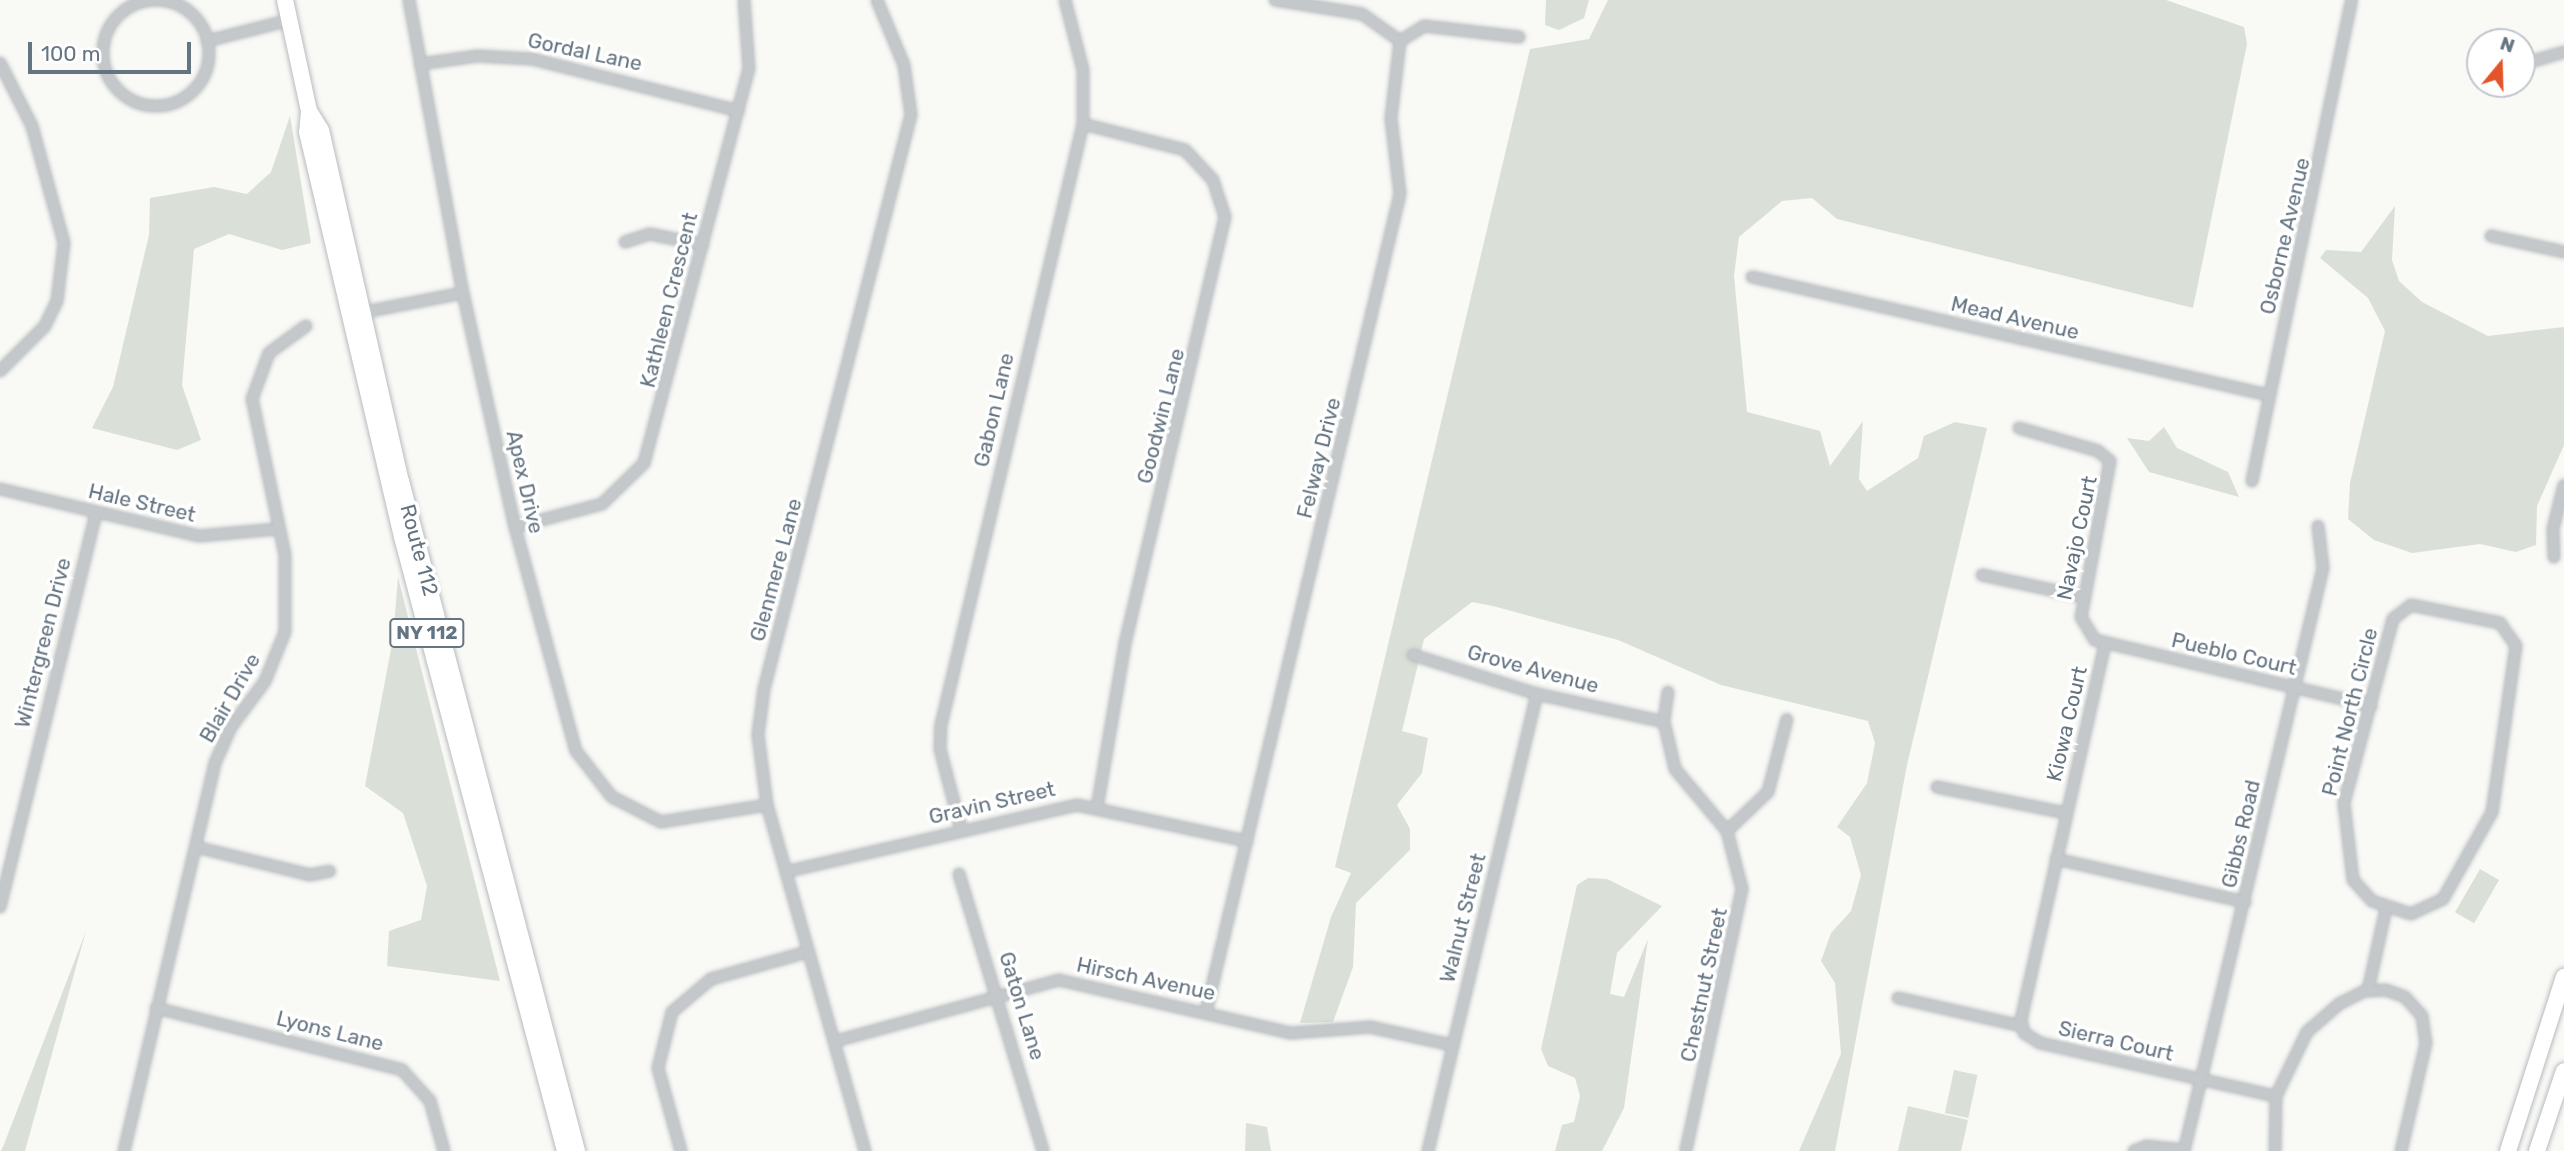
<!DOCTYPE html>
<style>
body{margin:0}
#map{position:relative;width:2564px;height:1151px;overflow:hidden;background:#f9f9f6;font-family:Rubik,sans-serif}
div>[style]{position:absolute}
.green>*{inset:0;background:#dae0d7;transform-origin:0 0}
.roads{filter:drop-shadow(0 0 2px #b7bcbf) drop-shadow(0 0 2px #b7bcbf)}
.minor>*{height:10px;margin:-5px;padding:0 5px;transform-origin:5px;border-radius:5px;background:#c4c8cb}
.minor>.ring{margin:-5px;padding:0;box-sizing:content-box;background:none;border:10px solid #c4c8cb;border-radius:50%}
.primary>*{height:16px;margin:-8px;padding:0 8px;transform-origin:8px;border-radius:8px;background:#fff}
.trunk>*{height:16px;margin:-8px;padding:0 8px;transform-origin:8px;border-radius:8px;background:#fff}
span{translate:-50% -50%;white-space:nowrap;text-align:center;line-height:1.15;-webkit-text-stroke:7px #fff;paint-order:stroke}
.shield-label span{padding:2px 5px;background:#fff;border:2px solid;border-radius:5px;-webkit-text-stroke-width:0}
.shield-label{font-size:19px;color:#647481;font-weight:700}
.street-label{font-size:21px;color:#647481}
.north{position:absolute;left:2466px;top:28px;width:70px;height:70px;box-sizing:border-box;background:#fff;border:2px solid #c1c7cd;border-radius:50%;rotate:19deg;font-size:19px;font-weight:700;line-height:28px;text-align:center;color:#647481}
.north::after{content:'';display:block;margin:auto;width:24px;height:32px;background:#e4542b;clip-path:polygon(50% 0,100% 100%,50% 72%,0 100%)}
.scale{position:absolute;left:28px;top:42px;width:163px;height:32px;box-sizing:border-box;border:4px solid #647481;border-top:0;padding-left:9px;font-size:21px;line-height:24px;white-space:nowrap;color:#647481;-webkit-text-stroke:5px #fff;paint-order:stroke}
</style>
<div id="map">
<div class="green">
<i style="clip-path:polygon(1546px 0,1589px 0,1584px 18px,1559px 30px,1545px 25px)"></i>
<i style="clip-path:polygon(1608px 0,2166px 0,2244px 27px,2247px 44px,2193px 308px,1837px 219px,1812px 198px,1782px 201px,1739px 237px,1734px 276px,1747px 412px,1820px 431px,1830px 466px,1863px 421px,1859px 479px,1867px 491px,1918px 458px,1924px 436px,1955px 422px,1987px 428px,1907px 765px,1835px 1151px,1799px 1151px,1841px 1054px,1835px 983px,1821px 961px,1831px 933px,1851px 911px,1861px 875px,1850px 837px,1837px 827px,1867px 783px,1875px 743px,1868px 721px,1721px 685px,1618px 640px,1493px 606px,1472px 602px,1424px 639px,1402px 731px,1428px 738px,1422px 773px,1397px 805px,1410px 829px,1410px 850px,1356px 903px,1353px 967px,1333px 1022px,1300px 1023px,1331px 917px,1351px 873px,1335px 867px,1530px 49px,1589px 39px)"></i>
<i style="clip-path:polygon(290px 116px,311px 243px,282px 250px,229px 234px,194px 249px,182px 385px,201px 440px,177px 450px,92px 428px,113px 387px,149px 235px,150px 198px,214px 187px,247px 194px,271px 172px)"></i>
<i style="clip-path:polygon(2395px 206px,2392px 260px,2399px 281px,2422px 302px,2488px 336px,2564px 327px,2564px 445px,2537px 506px,2536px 545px,2516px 552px,2480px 544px,2412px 553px,2374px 540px,2348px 519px,2350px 483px,2385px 331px,2368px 298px,2320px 258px,2326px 250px,2361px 252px)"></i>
<i style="clip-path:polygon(2164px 427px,2177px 448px,2228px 472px,2239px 497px,2149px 472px,2127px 438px,2149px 441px)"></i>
<i style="clip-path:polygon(398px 577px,500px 981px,387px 966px,389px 931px,421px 920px,427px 886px,403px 813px,365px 786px,393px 639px)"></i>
<i style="left:2480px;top:869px;width:22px;height:50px;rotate:30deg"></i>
<i style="clip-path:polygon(1588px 878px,1607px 879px,1662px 906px,1617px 953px,1610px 994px,1624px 997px,1648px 939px,1624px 1108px,1602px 1151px,1555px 1151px,1562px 1125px,1574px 1122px,1580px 1096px,1575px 1078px,1548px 1066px,1541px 1049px,1577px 885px)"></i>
<i style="clip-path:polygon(86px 931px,25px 1151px,1px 1151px,3px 1147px)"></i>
<i style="left:1954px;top:1070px;width:24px;height:44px;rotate:12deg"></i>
<i style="clip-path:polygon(1908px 1106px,1968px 1120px,1961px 1151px,1898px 1151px)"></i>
<i style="clip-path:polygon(1246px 1123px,1267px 1127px,1271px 1151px,1245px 1151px)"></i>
</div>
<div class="roads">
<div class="minor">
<i class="ring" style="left:103px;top:0;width:96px;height:96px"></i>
<i style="left:409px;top:0;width:298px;rotate:79.6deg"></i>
<i style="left:463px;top:293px;width:240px;rotate:77.5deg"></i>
<i style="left:515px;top:527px;width:232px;rotate:74.8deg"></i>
<i style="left:576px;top:751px;width:58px;rotate:52deg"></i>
<i style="left:612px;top:797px;width:55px;rotate:27deg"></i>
<i style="left:661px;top:822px;width:107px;rotate:-9.1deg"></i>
<i style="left:207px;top:41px;width:86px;rotate:-14.2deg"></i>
<i style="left:1400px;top:41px;width:28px;rotate:-32deg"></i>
<i style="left:1424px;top:26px;width:96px;rotate:6.6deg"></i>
<i style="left:2533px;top:61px;width:32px;rotate:-16deg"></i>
<i style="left:0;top:63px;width:71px;rotate:63.1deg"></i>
<i style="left:32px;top:126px;width:121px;rotate:74.7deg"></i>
<i style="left:64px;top:243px;width:58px;rotate:96.9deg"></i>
<i style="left:57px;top:301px;width:28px;rotate:116deg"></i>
<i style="left:45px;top:326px;width:64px;rotate:135deg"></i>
<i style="left:420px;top:64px;width:59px;rotate:-7.9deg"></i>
<i style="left:478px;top:56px;width:54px;rotate:3.2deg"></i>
<i style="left:532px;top:59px;width:213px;rotate:14.1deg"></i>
<i style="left:1083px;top:124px;width:105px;rotate:14.3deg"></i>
<i style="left:1185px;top:150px;width:41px;rotate:47deg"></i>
<i style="left:1213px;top:180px;width:39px;rotate:72deg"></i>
<i style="left:1225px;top:217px;width:439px;rotate:103.2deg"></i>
<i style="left:1125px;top:644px;width:165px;rotate:99.7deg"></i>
<i style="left:2491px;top:236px;width:75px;rotate:12.4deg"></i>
<i style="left:625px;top:242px;width:26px;rotate:-18deg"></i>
<i style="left:650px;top:234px;width:54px;rotate:11.7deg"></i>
<i style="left:1752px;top:277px;width:529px;rotate:12.88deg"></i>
<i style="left:360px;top:313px;width:105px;rotate:-11deg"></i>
<i style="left:2019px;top:428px;width:82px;rotate:16.2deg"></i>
<i style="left:2098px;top:451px;width:16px;rotate:40deg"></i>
<i style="left:2110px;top:461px;width:159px;rotate:100.5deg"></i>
<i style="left:2081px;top:617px;width:27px;rotate:59deg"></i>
<i style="left:2095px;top:640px;width:284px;rotate:13.4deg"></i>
<i style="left:2252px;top:481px;width:491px;rotate:-78.3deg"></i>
<i style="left:0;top:489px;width:204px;rotate:13.3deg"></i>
<i style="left:199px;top:536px;width:78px;rotate:-5.1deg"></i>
<i style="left:515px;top:527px;width:90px;rotate:-14.8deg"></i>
<i style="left:602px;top:504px;width:59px;rotate:-44.3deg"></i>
<i style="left:644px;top:463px;width:408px;rotate:-75.1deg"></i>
<i style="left:749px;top:69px;width:69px;rotate:-94.1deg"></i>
<i style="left:2554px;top:557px;width:28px;rotate:-92deg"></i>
<i style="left:2553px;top:529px;width:45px;rotate:-76deg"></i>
<i style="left:1982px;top:575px;width:104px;rotate:12.2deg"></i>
<i style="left:2411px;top:605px;width:91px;rotate:11.4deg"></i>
<i style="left:2500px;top:623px;width:28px;rotate:55deg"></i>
<i style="left:2516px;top:646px;width:168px;rotate:98.2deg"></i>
<i style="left:2492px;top:812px;width:100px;rotate:119.4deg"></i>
<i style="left:2443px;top:899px;width:35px;rotate:155deg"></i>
<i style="left:2411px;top:914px;width:41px;rotate:-161.6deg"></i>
<i style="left:2372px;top:901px;width:28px;rotate:-132deg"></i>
<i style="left:2353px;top:880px;width:78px;rotate:-96.7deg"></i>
<i style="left:2344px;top:803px;width:190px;rotate:-75.1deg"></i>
<i style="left:2393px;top:619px;width:23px;rotate:-38deg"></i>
<i style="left:2105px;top:644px;width:385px;rotate:102.6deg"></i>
<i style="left:2021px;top:1020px;width:13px;rotate:77deg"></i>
<i style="left:2024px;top:1033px;width:19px;rotate:32deg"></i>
<i style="left:2040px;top:1043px;width:242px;rotate:12.7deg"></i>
<i style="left:1413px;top:655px;width:130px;rotate:17.5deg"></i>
<i style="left:1537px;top:694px;width:130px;rotate:12.4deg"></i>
<i style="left:1668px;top:692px;width:30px;rotate:98deg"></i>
<i style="left:1664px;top:722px;width:48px;rotate:76.8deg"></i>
<i style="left:1675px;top:769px;width:81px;rotate:50deg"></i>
<i style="left:1727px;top:831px;width:60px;rotate:75.5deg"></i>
<i style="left:1742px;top:889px;width:268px;rotate:102.1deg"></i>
<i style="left:1937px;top:787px;width:132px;rotate:11.4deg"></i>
<i style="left:961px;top:829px;width:83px;rotate:-104.7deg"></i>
<i style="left:940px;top:749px;width:24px;rotate:-88deg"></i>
<i style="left:941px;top:725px;width:618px;rotate:-76.71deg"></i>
<i style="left:1083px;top:124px;width:54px;rotate:-90deg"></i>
<i style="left:1083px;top:70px;width:72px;rotate:-104.4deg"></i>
<i style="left:1727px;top:831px;width:57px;rotate:-43.6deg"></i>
<i style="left:1768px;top:792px;width:75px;rotate:-75.4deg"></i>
<i style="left:196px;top:847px;width:117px;rotate:13.8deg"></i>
<i style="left:310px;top:875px;width:20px;rotate:-11deg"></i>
<i style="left:2056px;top:859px;width:194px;rotate:12.8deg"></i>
<i style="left:789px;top:871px;width:295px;rotate:-12.9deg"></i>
<i style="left:1077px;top:805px;width:174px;rotate:12deg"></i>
<i style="left:959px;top:874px;width:289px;rotate:73.1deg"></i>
<i style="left:0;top:907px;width:406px;rotate:-76.3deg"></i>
<i style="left:2368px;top:990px;width:83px;rotate:-77.5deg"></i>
<i style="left:1898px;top:998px;width:127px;rotate:12.7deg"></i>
<i style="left:156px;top:1008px;width:254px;rotate:14.1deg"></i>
<i style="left:402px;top:1070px;width:42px;rotate:47.9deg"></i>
<i style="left:430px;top:1101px;width:52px;rotate:74.4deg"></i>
<i style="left:1206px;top:1012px;width:841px;rotate:-76.66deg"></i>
<i style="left:1400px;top:194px;width:77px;rotate:-96.8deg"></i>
<i style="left:1391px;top:118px;width:78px;rotate:-83.3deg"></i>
<i style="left:1400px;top:41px;width:47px;rotate:-144.6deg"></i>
<i style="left:1362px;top:14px;width:88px;rotate:-170.9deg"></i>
<i style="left:836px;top:1041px;width:231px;rotate:-15.3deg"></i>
<i style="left:1059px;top:980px;width:238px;rotate:12.9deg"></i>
<i style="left:1291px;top:1033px;width:79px;rotate:-4.3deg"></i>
<i style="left:1370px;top:1027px;width:83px;rotate:12.5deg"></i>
<i style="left:124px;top:1151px;width:399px;rotate:-76.8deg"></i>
<i style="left:215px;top:763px;width:39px;rotate:-66deg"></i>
<i style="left:231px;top:727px;width:57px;rotate:-53.5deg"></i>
<i style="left:265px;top:681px;width:53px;rotate:-67.8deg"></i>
<i style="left:285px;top:632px;width:77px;rotate:-90deg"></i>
<i style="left:285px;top:555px;width:159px;rotate:-101.9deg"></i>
<i style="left:252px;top:399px;width:49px;rotate:-69.7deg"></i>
<i style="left:269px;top:353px;width:46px;rotate:-36.1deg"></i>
<i style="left:681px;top:1151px;width:86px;rotate:-105.5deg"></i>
<i style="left:658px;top:1068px;width:58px;rotate:-76deg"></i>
<i style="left:672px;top:1012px;width:51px;rotate:-40.2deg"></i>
<i style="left:711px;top:979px;width:100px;rotate:-15.7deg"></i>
<i style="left:865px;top:1151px;width:360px;rotate:-105.8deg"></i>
<i style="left:767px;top:805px;width:71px;rotate:-97.3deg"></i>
<i style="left:758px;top:735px;width:46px;rotate:-82.6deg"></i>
<i style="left:764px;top:689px;width:593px;rotate:-75.64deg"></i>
<i style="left:911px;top:115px;width:50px;rotate:-98deg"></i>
<i style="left:904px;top:65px;width:70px;rotate:-112.6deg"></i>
<i style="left:1428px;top:1151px;width:470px;rotate:-76.6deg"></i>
<i style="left:2134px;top:1151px;width:14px;rotate:-21deg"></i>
<i style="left:2147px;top:1146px;width:37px;rotate:6deg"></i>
<i style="left:2184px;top:1151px;width:599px;rotate:-76.59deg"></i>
<i style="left:2323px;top:568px;width:42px;rotate:-96.8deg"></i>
<i style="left:2275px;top:1151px;width:55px;rotate:-89deg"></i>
<i style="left:2276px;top:1096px;width:71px;rotate:-64.2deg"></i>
<i style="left:2307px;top:1032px;width:43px;rotate:-41.2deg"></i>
<i style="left:2339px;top:1004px;width:29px;rotate:-27deg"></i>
<i style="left:2365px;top:991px;width:21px;rotate:-3deg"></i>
<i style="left:2386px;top:990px;width:20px;rotate:20deg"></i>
<i style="left:2405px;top:997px;width:25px;rotate:48deg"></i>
<i style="left:2422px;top:1016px;width:27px;rotate:82deg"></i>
<i style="left:2426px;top:1043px;width:111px;rotate:103deg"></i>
</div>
<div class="primary">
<i style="left:285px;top:0;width:114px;rotate:77.8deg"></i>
<i style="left:309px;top:111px;width:21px;rotate:95deg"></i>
<i style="left:307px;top:132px;width:416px;rotate:76.8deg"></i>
<i style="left:402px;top:537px;width:635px;rotate:75.13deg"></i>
<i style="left:309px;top:111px;width:22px;rotate:58deg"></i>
<i style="left:321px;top:130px;width:360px;rotate:77.2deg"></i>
<i style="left:401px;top:481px;width:693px;rotate:75.28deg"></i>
</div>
<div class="trunk">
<i style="left:2508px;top:1151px;width:183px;rotate:-72.2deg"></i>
<i style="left:2537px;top:1151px;width:84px;rotate:-71.4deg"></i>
</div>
</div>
<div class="shield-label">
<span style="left:427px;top:633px">NY 112</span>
</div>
<div class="street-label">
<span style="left:585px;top:52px;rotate:12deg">Gordal Lane</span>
<span style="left:2285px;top:236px;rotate:-77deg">Osborne Avenue</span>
<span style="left:669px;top:300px;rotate:-76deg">Kathleen Crescent</span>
<span style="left:2015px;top:318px;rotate:13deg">Mead Avenue</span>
<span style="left:994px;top:410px;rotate:-77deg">Gabon Lane</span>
<span style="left:1161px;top:416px;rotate:-76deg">Goodwin Lane</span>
<span style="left:1319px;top:458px;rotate:-76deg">Felway Drive</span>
<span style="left:525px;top:482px;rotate:77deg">Apex Drive</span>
<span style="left:142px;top:503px;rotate:13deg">Hale Street</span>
<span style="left:2077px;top:538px;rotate:-78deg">Navajo Court</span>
<span style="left:419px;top:550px;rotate:75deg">Route 112</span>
<span style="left:776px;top:570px;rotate:-75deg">Glenmere Lane</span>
<span style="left:43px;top:643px;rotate:-76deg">Wintergreen Drive</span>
<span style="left:2234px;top:654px;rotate:13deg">Pueblo Court</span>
<span style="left:1533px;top:669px;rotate:15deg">Grove Avenue</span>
<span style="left:230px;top:698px;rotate:-60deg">Blair Drive</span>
<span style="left:2350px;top:712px;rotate:-76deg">Point North Circle</span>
<span style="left:2067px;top:724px;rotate:-77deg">Kiowa Court</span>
<span style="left:992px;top:803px;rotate:-13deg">Gravin Street</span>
<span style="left:2241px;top:834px;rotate:-77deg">Gibbs Road</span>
<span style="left:1463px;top:918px;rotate:-76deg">Walnut Street</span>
<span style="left:1146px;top:979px;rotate:12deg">Hirsch Avenue</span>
<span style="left:1704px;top:985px;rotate:-78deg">Chestnut Street</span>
<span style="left:1022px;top:1006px;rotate:73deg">Gaton Lane</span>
<span style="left:330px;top:1031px;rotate:14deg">Lyons Lane</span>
<span style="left:2116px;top:1041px;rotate:13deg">Sierra Court</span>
</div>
<div class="north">N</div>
<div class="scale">100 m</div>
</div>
